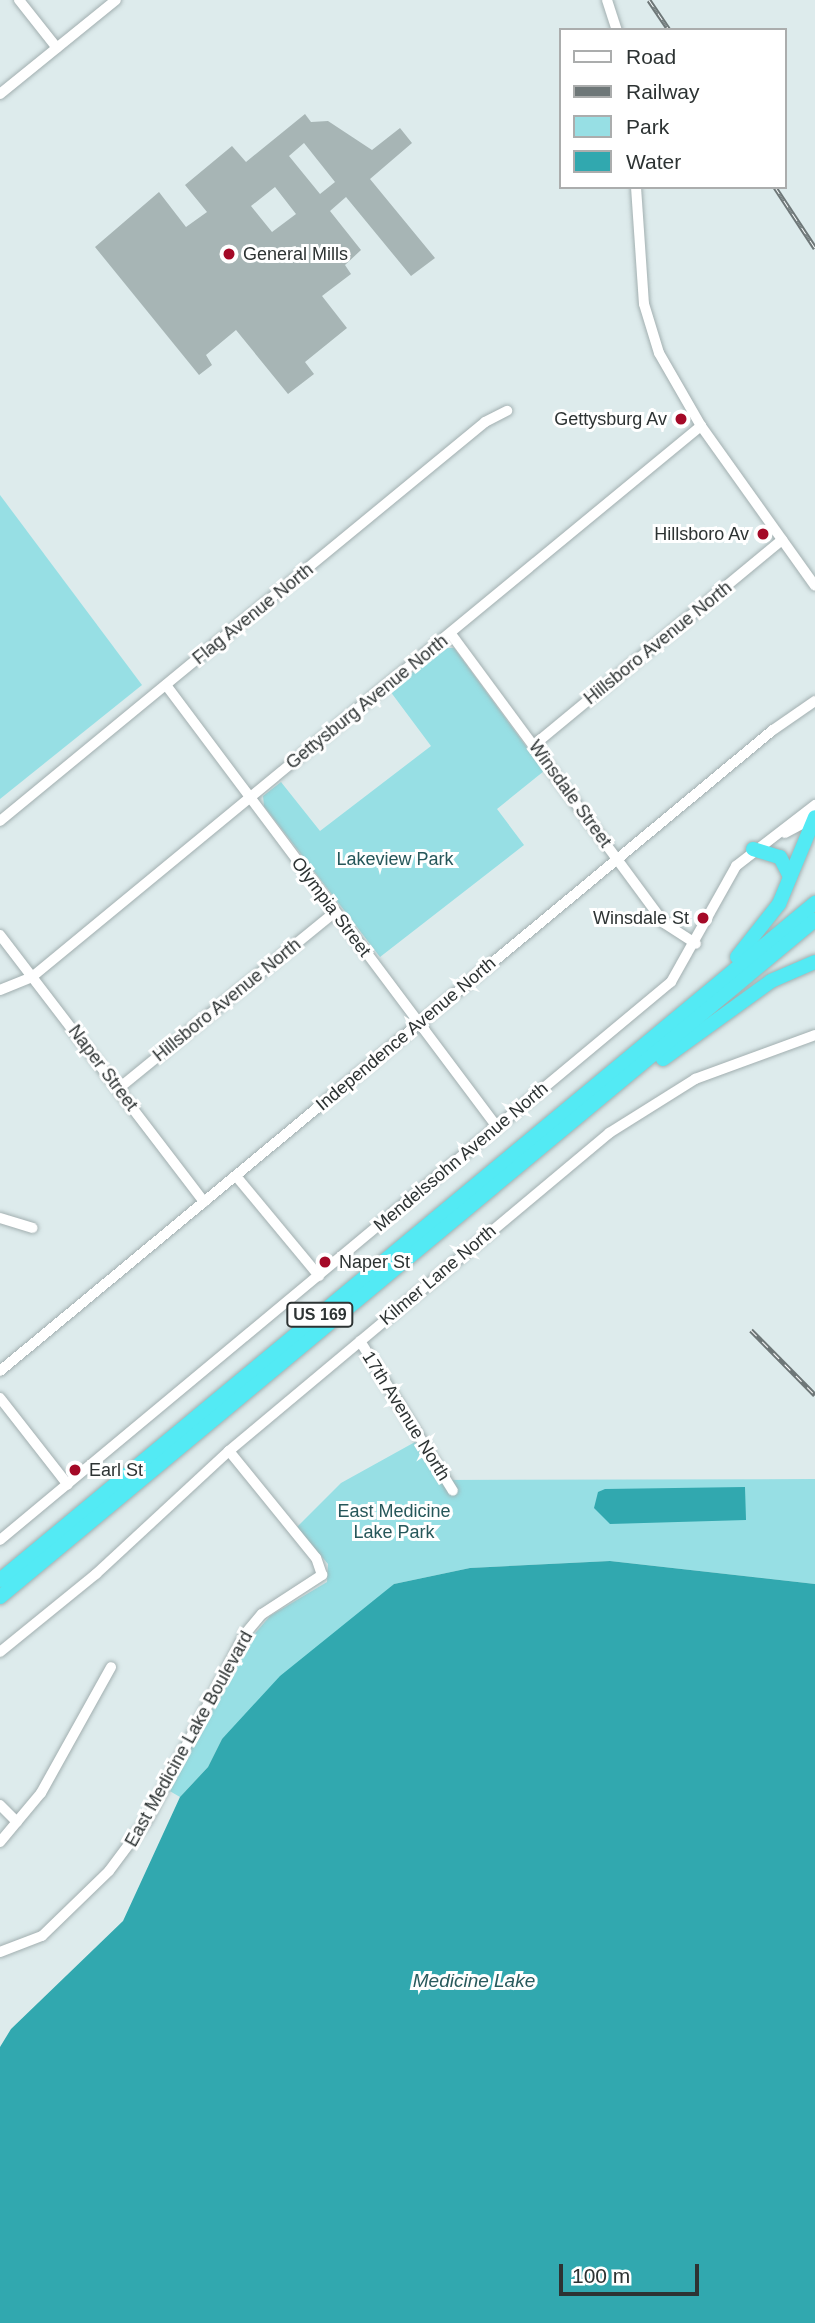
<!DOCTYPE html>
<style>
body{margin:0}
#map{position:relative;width:815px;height:2323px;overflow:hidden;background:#ddebec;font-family:Helvetica,sans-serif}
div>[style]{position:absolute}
.green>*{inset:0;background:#97dfe4}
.water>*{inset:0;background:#31a8af}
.building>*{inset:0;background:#a7b5b5}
.roads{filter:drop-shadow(0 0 2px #a2afb0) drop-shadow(0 0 2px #a2afb0)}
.minor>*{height:10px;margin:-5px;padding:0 5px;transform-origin:5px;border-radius:5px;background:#fff}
.highway>*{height:14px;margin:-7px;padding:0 7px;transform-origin:7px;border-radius:7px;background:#53eaf4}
.rail>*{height:5px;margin-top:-2.5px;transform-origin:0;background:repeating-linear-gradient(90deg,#fff 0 8px,#6e7778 0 16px);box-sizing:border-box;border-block:2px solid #6e7778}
.dots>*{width:19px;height:19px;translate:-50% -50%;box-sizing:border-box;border:4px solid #fff;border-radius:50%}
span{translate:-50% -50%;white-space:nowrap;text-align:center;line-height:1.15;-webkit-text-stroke:6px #fff;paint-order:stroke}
.shield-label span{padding:2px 5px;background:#fff;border:2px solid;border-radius:5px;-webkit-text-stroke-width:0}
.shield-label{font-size:16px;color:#2d3333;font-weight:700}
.poi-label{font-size:18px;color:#2d3333}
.left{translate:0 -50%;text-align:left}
.right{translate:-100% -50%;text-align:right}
.street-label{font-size:18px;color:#2d3333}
.park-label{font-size:18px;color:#26575a}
.water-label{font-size:19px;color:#295a5d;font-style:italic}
.legend{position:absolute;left:559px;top:28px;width:228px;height:161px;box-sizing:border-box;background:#fff;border:2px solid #abadad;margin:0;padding:9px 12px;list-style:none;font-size:21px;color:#2d3333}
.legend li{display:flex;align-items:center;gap:14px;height:35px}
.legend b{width:35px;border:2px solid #abadad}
.scale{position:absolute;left:559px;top:2264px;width:140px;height:32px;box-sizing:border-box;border:4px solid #2d3333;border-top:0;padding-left:9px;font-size:21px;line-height:24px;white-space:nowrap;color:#2d3333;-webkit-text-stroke:5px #fff;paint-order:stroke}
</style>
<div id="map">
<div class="green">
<i style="clip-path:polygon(0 495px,142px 685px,0 799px)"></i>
<i style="clip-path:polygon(441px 648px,454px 648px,544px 771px,497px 809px,524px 845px,380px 957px,264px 806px,263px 796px,281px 782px,320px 831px,431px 746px,390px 691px)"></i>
<i style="clip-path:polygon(415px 1442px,439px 1480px,815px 1479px,815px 1584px,610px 1561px,470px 1568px,394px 1584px,222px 1739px,208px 1767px,180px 1797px,168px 1790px,250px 1639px,270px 1616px,327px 1582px,328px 1564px,297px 1527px,341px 1483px)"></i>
</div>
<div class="water">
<i style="clip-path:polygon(745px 1487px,746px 1520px,610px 1524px,594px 1508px,598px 1492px,605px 1489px)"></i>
<i style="clip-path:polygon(610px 1561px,815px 1584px,815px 2323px,0 2323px,0 2047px,11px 2029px,123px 1921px,180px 1797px,208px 1767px,222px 1739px,280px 1676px,394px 1584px,470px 1568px)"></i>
</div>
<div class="building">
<i style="clip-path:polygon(evenodd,305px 114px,311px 122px,328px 121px,372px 150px,400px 128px,412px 143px,370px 179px,435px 258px,411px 276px,346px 197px,330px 211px,361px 250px,345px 265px,351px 274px,322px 296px,347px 328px,305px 362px,314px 374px,288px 394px,236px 330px,206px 355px,212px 365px,199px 375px,95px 247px,159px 192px,186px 227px,207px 212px,185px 185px,232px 146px,246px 162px,305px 114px,304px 143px,335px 182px,320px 194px,289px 156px,304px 143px,305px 114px,275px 187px,296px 214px,272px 232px,251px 206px,275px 187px)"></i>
</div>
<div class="roads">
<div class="minor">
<i style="left:19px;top:0;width:61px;rotate:51.6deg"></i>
<i style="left:607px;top:0;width:32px;rotate:72deg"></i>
<i style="left:0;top:94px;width:149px;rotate:-39deg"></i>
<i style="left:636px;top:187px;width:117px;rotate:86.1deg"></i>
<i style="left:644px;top:304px;width:51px;rotate:73deg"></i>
<i style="left:659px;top:353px;width:84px;rotate:60.1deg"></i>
<i style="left:701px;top:426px;width:196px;rotate:54.5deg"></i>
<i style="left:451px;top:634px;width:359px;rotate:53.6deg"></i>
<i style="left:664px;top:923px;width:38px;rotate:33deg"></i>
<i style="left:166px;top:685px;width:552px;rotate:53.17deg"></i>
<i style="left:534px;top:745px;width:322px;rotate:-39.6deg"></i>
<i style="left:0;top:821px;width:628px;rotate:-39.44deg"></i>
<i style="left:485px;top:422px;width:25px;rotate:-27deg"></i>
<i style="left:785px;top:833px;width:34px;rotate:-28deg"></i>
<i style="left:0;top:935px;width:336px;rotate:52.6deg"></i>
<i style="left:0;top:990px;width:35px;rotate:-22deg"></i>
<i style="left:32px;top:977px;width:867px;rotate:-39.48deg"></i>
<i style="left:118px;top:1089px;width:280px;rotate:-39.2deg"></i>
<i style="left:236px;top:1176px;width:130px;rotate:50.3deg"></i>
<i style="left:0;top:1218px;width:34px;rotate:17deg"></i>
<i style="left:360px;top:1341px;width:176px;rotate:58.2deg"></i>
<i style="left:0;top:1371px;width:1004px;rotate:-39.67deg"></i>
<i style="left:773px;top:730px;width:51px;rotate:-34.6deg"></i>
<i style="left:0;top:1398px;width:110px;rotate:52deg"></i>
<i style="left:0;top:1540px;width:873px;rotate:-39.75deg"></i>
<i style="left:671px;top:982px;width:133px;rotate:-60.7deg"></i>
<i style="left:736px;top:866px;width:100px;rotate:-37.7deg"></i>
<i style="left:0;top:1652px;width:124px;rotate:-39.1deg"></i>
<i style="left:96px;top:1574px;width:181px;rotate:-42.8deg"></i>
<i style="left:229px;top:1451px;width:496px;rotate:-39.9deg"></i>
<i style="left:609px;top:1133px;width:102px;rotate:-32.1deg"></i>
<i style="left:695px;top:1079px;width:128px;rotate:-20.1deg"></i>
<i style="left:0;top:1805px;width:24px;rotate:45deg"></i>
<i style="left:0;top:1842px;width:64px;rotate:-50.1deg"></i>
<i style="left:41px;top:1793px;width:144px;rotate:-60.9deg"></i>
<i style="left:0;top:1952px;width:45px;rotate:-20.9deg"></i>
<i style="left:42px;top:1936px;width:93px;rotate:-44.1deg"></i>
<i style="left:109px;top:1871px;width:64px;rotate:-53.3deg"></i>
<i style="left:147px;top:1820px;width:210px;rotate:-62.2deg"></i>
<i style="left:245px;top:1634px;width:26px;rotate:-50deg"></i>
<i style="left:262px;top:1614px;width:72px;rotate:-33deg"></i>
<i style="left:322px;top:1575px;width:18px;rotate:-109deg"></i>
<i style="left:316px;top:1558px;width:138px;rotate:-129.1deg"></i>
</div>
<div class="highway">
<i style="left:753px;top:849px;width:28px;rotate:17deg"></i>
<i style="left:780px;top:857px;width:22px;rotate:63deg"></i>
<i style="left:737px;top:957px;width:68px;rotate:-51.6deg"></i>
<i style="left:779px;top:904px;width:94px;rotate:-67.5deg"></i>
<i style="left:663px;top:1059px;width:133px;rotate:-35.8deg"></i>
<i style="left:771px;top:981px;width:48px;rotate:-23.4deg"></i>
<i style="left:0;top:1580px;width:1060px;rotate:-39.72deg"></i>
<i style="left:0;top:1597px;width:1060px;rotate:-39.72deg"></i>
</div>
</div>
<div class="rail">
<i style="left:649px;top:0;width:36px;rotate:56deg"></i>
<i style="left:775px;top:187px;width:73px;rotate:56.7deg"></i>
<i style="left:751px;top:1330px;width:91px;rotate:45.4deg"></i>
</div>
<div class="dots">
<i style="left:229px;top:254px;background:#a40927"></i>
<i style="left:681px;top:419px;background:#a40927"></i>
<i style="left:763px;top:534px;background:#a40927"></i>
<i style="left:703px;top:918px;background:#a40927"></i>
<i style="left:325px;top:1262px;background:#a40927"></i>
<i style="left:75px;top:1470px;background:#a40927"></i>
</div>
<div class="shield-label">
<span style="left:320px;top:1315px">US 169</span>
</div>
<div class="poi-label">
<span class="left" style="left:243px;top:254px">General Mills</span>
<span class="right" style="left:667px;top:419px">Gettysburg Av</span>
<span class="right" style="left:749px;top:534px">Hillsboro Av</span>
<span class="right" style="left:689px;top:918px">Winsdale St</span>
<span class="left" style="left:339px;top:1262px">Naper St</span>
<span class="left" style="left:89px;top:1470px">Earl St</span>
</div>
<div class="street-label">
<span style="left:253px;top:614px;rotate:-39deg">Flag Avenue North</span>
<span style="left:658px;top:643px;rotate:-39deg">Hillsboro Avenue North</span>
<span style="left:367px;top:702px;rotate:-39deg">Gettysburg Avenue North</span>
<span style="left:570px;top:794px;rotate:54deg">Winsdale Street</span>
<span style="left:331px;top:907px;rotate:53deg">Olympia Street</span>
<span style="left:227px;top:1000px;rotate:-39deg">Hillsboro Avenue North</span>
<span style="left:406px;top:1034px;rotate:-40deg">Independence Avenue North</span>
<span style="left:103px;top:1068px;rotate:53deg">Naper Street</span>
<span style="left:461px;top:1157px;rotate:-40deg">Mendelssohn Avenue North</span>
<span style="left:438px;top:1275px;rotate:-40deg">Kilmer Lane North</span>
<span style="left:406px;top:1416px;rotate:58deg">17th Avenue North</span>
<span style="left:189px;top:1739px;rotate:-61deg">East Medicine Lake Boulevard</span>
</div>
<div class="park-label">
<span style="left:395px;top:859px">Lakeview Park</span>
<span style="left:394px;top:1522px">East Medicine<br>Lake Park</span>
</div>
<div class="water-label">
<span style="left:474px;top:1981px">Medicine Lake</span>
</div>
<ul class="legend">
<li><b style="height:9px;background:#fff"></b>Road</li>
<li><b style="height:9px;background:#6e7778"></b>Railway</li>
<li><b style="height:19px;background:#97dfe4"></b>Park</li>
<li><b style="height:19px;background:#31a8af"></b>Water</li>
</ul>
<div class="scale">100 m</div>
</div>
